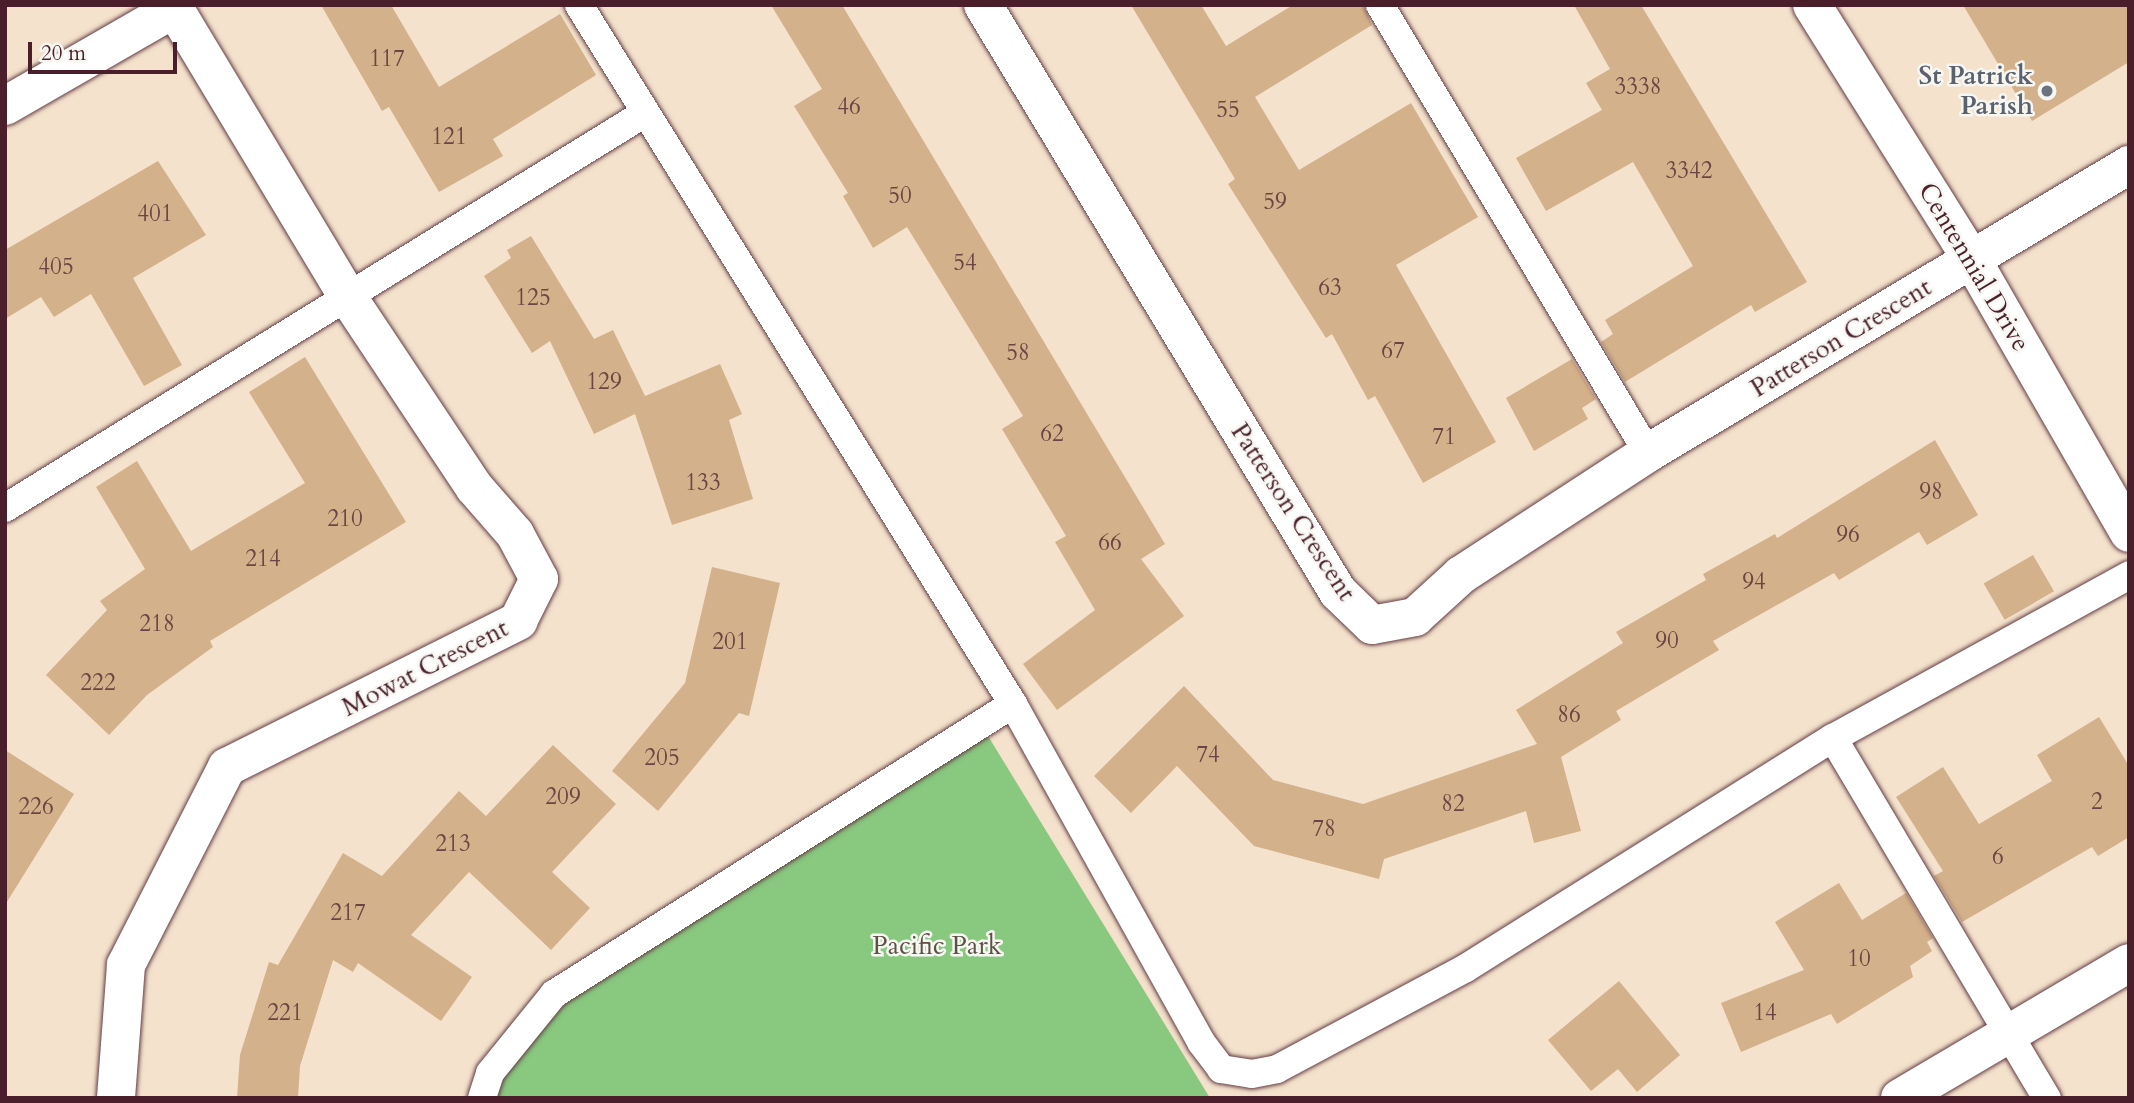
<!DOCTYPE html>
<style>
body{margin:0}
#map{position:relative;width:2134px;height:1103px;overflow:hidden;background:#f4e2cc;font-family:Cardo,serif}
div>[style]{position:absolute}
.green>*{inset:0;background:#88c87f}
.building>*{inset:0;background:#d3b18a;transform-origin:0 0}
.roads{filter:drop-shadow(0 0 2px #643c43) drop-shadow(0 0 2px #643c43)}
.service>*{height:28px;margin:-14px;padding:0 14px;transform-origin:14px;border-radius:14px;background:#fff}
.minor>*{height:38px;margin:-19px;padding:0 19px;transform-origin:19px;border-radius:19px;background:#fff}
.dots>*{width:19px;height:19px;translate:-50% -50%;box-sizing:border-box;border:4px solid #f6f6f2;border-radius:50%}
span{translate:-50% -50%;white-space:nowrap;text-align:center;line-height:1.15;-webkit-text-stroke:5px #f6f6f2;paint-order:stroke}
.number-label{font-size:23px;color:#6c4443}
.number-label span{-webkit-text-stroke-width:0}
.worship-label{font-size:26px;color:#5b616d;font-weight:700}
.right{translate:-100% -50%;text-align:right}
.street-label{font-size:26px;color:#4a1f2b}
.park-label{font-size:26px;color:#5d5244}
.frame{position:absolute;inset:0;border:7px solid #4a1f2b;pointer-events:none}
.scale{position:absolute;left:28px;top:42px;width:149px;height:32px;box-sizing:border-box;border:4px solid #4a1f2b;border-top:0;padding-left:9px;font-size:21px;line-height:24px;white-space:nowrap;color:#4a1f2b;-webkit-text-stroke:5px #f6f6f2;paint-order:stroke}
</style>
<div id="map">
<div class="green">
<i style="clip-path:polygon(988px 736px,1210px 1098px,483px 1098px,530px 1026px)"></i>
</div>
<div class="building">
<i style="clip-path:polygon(321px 5px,391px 5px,439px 87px,560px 14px,596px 75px,493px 139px,503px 156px,439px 192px,389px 107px,382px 111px)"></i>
<i style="clip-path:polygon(771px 5px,842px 5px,1165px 544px,1141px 559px,1184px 616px,1057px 710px,1023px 664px,1095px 610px,1055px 542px,1066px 536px,1002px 429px,1023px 416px,907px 227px,873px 248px,843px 196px,848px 193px,794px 106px,822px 89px)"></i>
<i style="clip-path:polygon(1131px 5px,1201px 5px,1226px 46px,1293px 5px,1363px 5px,1372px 25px,1255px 97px,1299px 170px,1411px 103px,1478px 217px,1396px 265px,1496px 442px,1423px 483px,1375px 396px,1368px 400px,1332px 334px,1326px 338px,1228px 184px,1235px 179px)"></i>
<i style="clip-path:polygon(1574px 5px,1641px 5px,1807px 282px,1755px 312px,1751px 305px,1625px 382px,1601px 342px,1613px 334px,1605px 320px,1693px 266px,1633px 162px,1546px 211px,1516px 158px,1602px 110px,1586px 83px,1610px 69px)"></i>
<i style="clip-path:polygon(1963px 5px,2129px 5px,2129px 62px,2032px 121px)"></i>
<i style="clip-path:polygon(158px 161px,206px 235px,133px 278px,182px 365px,144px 386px,91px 294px,54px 317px,41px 297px,5px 319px,5px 250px)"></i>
<i style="clip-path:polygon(531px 236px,594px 339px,613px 330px,645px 396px,720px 364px,742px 414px,729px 420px,753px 499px,672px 525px,635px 414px,594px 434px,550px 341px,532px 353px,484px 276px,511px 258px,507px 250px)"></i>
<i style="clip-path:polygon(305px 357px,406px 522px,210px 641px,213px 647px,147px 695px,109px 735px,46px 675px,107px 610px,100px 601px,145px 569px,96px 487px,137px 461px,191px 551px,305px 483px,249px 392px)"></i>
<i style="clip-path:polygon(1572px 359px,1596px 399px,1582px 408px,1588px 419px,1534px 451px,1506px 398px)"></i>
<i style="clip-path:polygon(1935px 440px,1978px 515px,1927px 545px,1919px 532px,1839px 580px,1834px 573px,1713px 641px,1719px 650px,1616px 711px,1621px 720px,1561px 757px,1581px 831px,1534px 843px,1526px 811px,1384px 859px,1379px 879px,1254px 846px,1177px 766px,1131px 813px,1094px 776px,1184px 686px,1273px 780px,1363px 804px,1537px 744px,1516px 710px,1623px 643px,1616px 632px,1706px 580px,1703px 574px,1775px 534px,1777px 538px)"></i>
<i style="left:2033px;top:555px;width:42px;height:57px;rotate:60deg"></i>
<i style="clip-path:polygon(712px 567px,780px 583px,749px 716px,739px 713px,658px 811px,612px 771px,685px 683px)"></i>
<i style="clip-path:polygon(2099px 717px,2129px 766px,2129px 837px,2098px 856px,2092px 847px,1962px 922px,1934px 876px,1943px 871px,1896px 797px,1943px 767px,1979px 824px,2052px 781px,2037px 755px)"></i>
<i style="clip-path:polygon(553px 745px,616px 804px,552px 872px,590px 908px,551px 950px,469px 872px,411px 935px,472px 977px,441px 1021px,358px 963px,353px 972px,333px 960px,300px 1066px,298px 1098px,237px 1098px,240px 1055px,269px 962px,278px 965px,343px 853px,382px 876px,459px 791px,486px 816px)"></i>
<i style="clip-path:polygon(5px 750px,74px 794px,5px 905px)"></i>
<i style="clip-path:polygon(1839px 883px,1862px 920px,1906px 893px,1933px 938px,1927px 942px,1932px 951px,1910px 966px,1913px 977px,1837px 1024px,1831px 1014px,1741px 1052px,1721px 1003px,1804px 970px,1775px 922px)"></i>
<i style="clip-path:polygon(1619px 981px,1680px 1055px,1637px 1092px,1618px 1069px,1591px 1091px,1548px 1040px)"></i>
</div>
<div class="roads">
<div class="service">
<i style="left:579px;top:5px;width:823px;rotate:58.16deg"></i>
<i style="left:1013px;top:704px;width:387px;rotate:60.9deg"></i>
<i style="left:1201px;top:1042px;width:34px;rotate:53deg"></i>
<i style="left:1221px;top:1069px;width:31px;rotate:9deg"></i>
<i style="left:1252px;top:1074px;width:25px;rotate:-11deg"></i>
<i style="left:1277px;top:1069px;width:214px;rotate:-28.1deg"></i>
<i style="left:1466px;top:968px;width:433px;rotate:-32.1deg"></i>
<i style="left:1833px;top:738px;width:338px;rotate:-28.8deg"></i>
<i style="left:1380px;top:5px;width:522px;rotate:59.11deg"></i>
<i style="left:5px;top:508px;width:752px;rotate:-31.68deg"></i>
<i style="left:1833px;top:738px;width:419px;rotate:59.3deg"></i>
<i style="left:482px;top:1098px;width:26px;rotate:-72deg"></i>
<i style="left:490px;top:1073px;width:102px;rotate:-51deg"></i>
<i style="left:554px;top:994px;width:543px;rotate:-32.29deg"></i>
</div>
<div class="minor">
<i style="left:983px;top:5px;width:686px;rotate:58.84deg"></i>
<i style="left:1338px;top:592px;width:47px;rotate:44.1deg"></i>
<i style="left:1372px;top:625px;width:44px;rotate:-10.5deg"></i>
<i style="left:1415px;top:617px;width:62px;rotate:-42.4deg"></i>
<i style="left:1461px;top:575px;width:223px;rotate:-33.1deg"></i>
<i style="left:1648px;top:453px;width:561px;rotate:-30.91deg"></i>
<i style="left:1812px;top:5px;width:299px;rotate:57.9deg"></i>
<i style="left:1971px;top:258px;width:317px;rotate:60.1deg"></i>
<i style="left:5px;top:106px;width:195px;rotate:-29.9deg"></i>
<i style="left:116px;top:1098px;width:133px;rotate:-85.7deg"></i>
<i style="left:126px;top:965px;width:222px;rotate:-63deg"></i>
<i style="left:227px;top:767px;width:326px;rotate:-26.6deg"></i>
<i style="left:518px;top:621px;width:47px;rotate:-63.4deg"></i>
<i style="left:539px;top:579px;width:51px;rotate:-118.1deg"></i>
<i style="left:515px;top:534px;width:62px;rotate:-131.1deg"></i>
<i style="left:474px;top:487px;width:226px;rotate:-123.6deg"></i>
<i style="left:349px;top:299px;width:343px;rotate:-121deg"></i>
<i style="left:1900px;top:1098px;width:266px;rotate:-30.5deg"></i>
</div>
</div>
<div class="dots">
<i style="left:2047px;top:91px;background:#6b7280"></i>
</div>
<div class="number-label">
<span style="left:387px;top:59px">117</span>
<span style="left:1638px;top:87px">3338</span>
<span style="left:849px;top:107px">46</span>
<span style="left:1228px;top:110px">55</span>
<span style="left:449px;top:137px">121</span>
<span style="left:1689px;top:171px">3342</span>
<span style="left:900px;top:196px">50</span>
<span style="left:1275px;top:202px">59</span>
<span style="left:155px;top:214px">401</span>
<span style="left:965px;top:263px">54</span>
<span style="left:56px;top:267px">405</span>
<span style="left:1330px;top:288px">63</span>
<span style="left:533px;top:298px">125</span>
<span style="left:1393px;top:351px">67</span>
<span style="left:1018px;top:353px">58</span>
<span style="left:604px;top:382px">129</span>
<span style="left:1052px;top:434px">62</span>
<span style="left:1444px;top:437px">71</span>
<span style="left:703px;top:483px">133</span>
<span style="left:1931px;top:492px">98</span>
<span style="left:345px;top:519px">210</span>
<span style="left:1848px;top:535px">96</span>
<span style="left:1110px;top:543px">66</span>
<span style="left:263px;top:559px">214</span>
<span style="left:1754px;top:582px">94</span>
<span style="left:157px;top:624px">218</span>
<span style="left:1667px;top:641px">90</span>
<span style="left:730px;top:642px">201</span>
<span style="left:98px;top:683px">222</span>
<span style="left:1569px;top:715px">86</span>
<span style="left:1208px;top:755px">74</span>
<span style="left:662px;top:758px">205</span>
<span style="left:563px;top:797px">209</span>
<span style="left:2097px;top:802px">2</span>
<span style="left:1453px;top:804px">82</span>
<span style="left:36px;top:807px">226</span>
<span style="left:1324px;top:829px">78</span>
<span style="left:453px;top:844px">213</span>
<span style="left:1998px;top:857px">6</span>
<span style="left:348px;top:913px">217</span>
<span style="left:1859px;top:959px">10</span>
<span style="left:285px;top:1013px">221</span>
<span style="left:1765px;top:1013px">14</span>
</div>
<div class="worship-label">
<span class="right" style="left:2033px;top:91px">St Patrick<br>Parish</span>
</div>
<div class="street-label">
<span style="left:1974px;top:267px;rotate:59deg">Centennial Drive</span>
<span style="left:1841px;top:338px;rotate:-31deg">Patterson Crescent</span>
<span style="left:1293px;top:512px;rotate:57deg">Patterson Crescent</span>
<span style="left:425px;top:668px;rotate:-27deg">Mowat Crescent</span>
</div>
<div class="park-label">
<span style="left:937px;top:946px">Pacific Park</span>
</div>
<div class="frame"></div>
<div class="scale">20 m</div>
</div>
